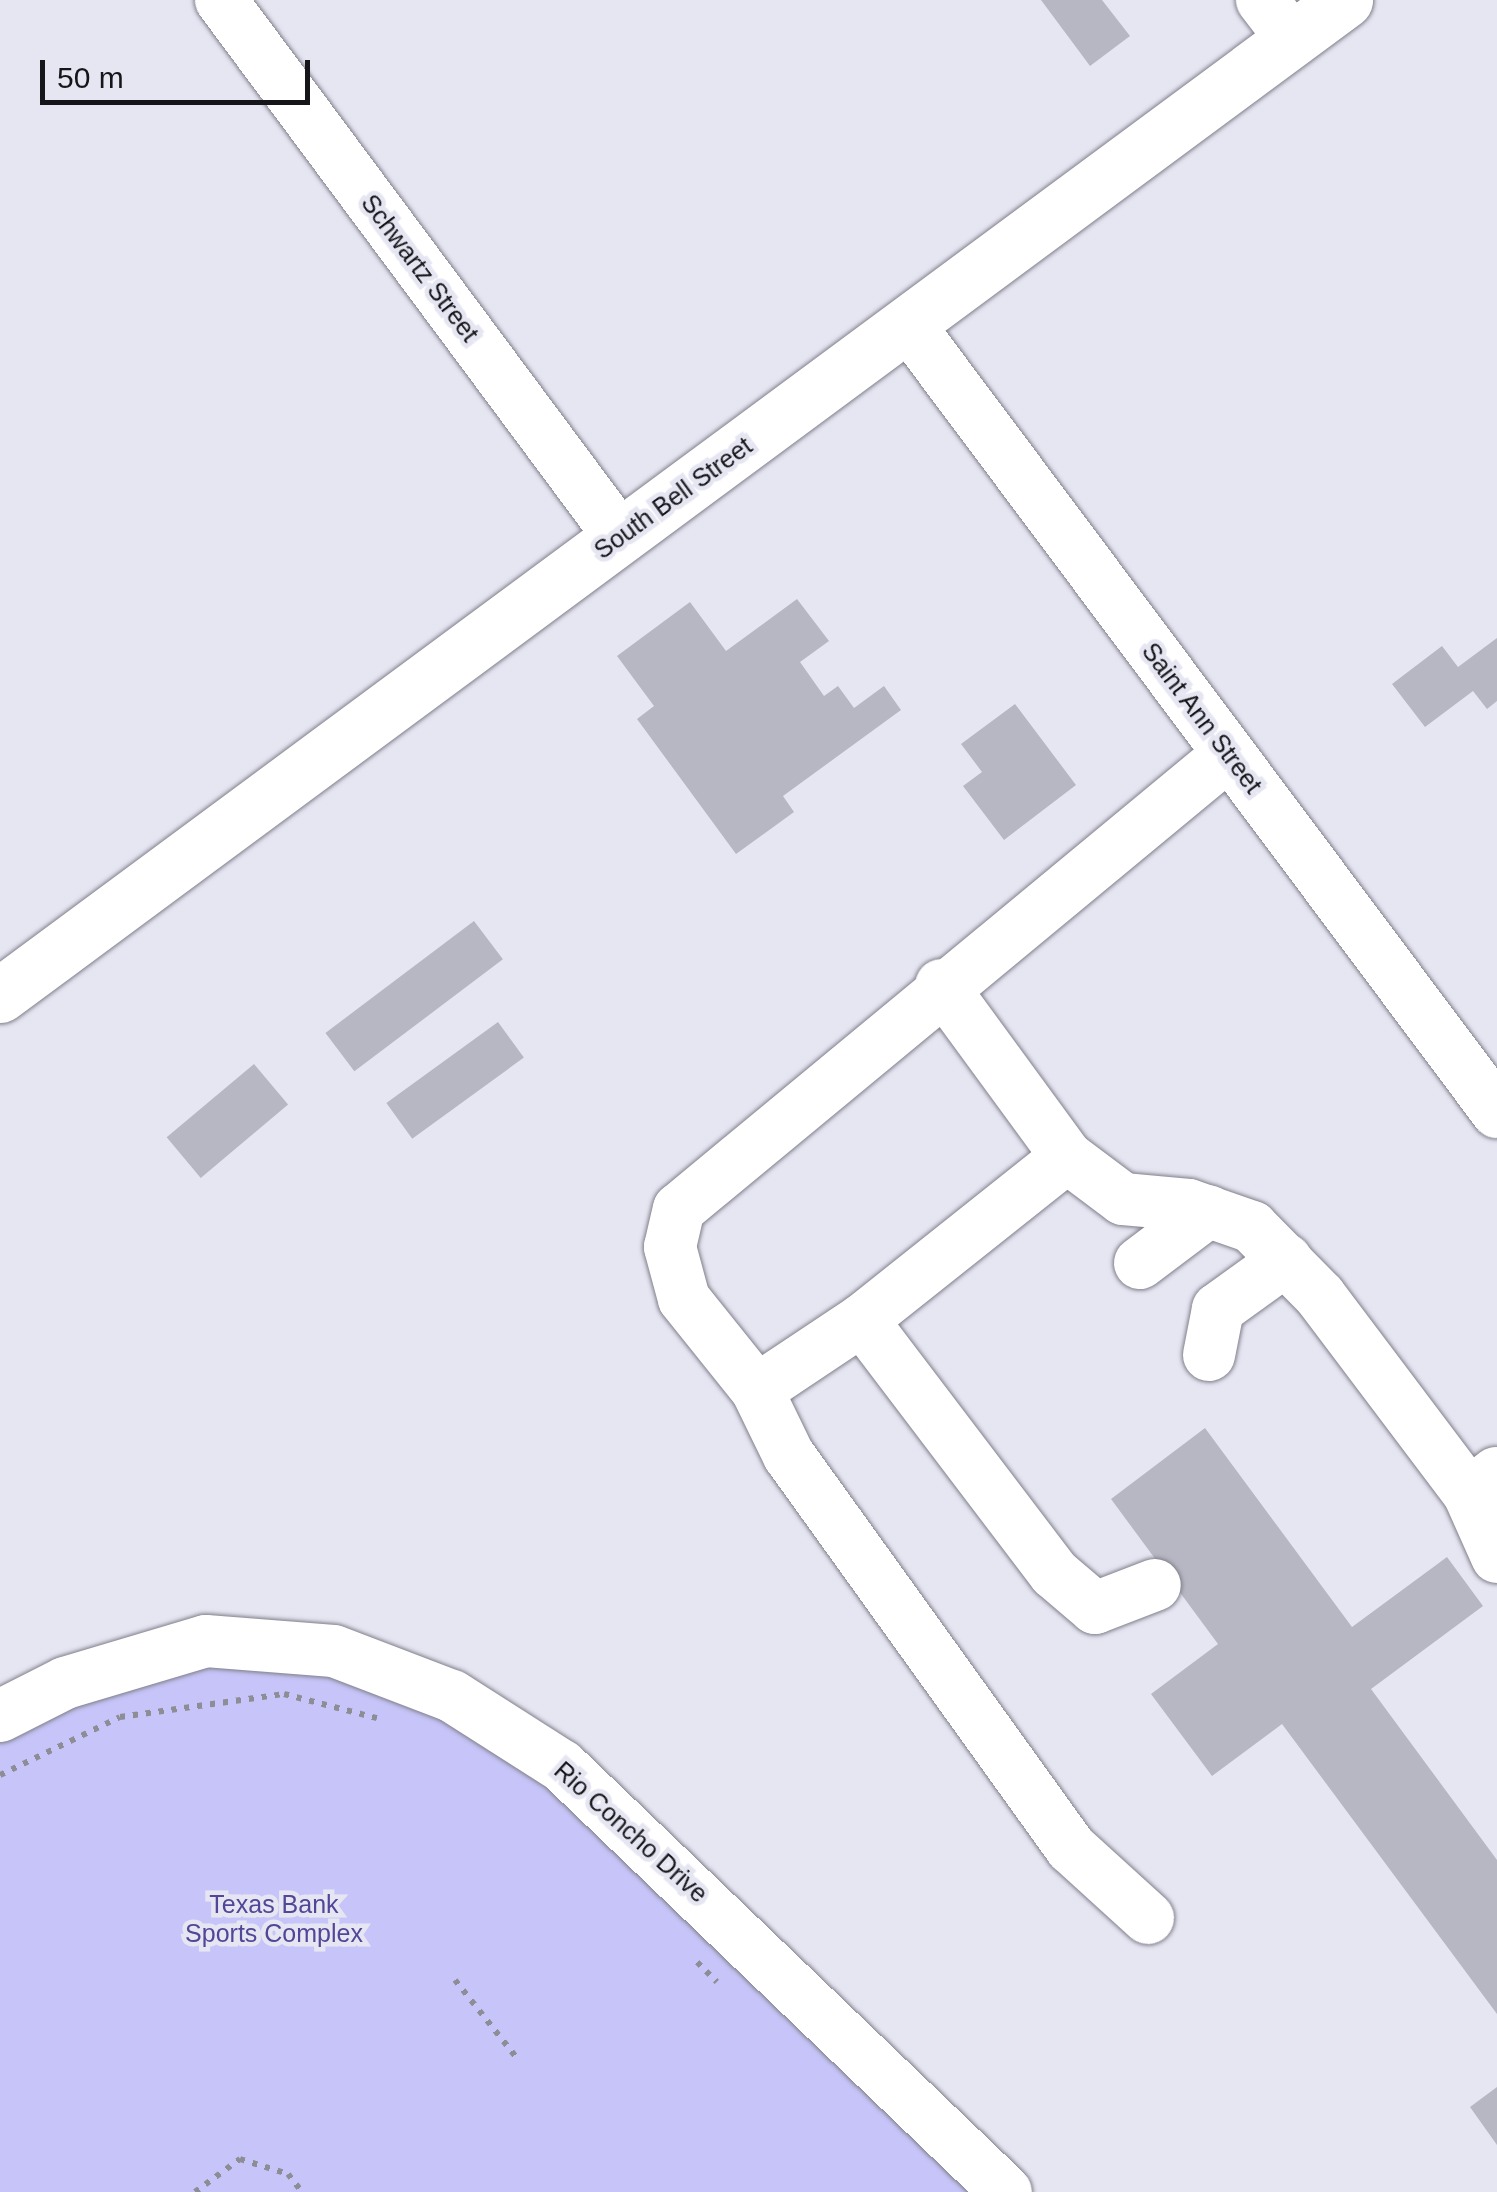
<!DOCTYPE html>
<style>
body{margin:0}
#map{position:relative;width:1497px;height:2192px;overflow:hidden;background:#e6e6f3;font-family:Arial,sans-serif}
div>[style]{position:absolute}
.green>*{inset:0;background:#c6c4f8}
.building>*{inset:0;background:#b7b7c3;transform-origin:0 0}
.path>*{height:6px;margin-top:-3px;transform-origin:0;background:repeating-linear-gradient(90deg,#8d8d96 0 5px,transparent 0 13px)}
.roads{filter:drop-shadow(0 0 2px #80808b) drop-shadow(0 0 2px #80808b)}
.minor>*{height:52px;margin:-26px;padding:0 26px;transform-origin:26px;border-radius:26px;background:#fff}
.major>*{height:55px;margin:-27.5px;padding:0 27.5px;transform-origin:27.5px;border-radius:27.5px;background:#fff}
span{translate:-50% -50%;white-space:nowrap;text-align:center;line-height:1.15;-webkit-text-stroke:9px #e6e6f3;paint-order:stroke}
.street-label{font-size:25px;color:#16161a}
.park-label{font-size:25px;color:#514697}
.scale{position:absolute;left:40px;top:60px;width:270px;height:45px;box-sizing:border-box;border:5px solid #16161a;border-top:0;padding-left:12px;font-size:30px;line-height:35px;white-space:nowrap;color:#16161a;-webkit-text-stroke:8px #e6e6f3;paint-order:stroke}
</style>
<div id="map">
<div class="green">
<i style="clip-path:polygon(206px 1641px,452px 1696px,1006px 2192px,0 2192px,0 1716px)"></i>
</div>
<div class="building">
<i style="clip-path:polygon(1041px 0,1102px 0,1130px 36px,1090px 66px)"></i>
<i style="clip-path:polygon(797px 599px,829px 641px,800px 662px,824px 696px,838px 686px,854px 708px,884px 686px,901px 710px,783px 796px,794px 812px,736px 854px,637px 719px,654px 706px,617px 656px,690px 602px,726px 651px)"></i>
<i style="clip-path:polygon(1497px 638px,1497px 701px,1487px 709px,1473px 691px,1425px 727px,1392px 684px,1442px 646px,1458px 667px)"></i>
<i style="clip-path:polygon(1015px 704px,1076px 785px,1004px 840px,963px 786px,982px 772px,961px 744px)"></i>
<i style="left:474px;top:921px;width:48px;height:186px;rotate:53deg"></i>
<i style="left:498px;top:1022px;width:44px;height:138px;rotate:54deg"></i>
<i style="left:254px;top:1064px;width:53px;height:114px;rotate:50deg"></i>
<i style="clip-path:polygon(1205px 1428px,1352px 1627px,1447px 1557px,1483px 1606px,1371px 1689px,1497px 1860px,1497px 2014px,1282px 1724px,1212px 1776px,1151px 1694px,1218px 1644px,1111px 1499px)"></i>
<i style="clip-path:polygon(1497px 2087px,1497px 2145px,1470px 2107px)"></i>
</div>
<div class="path">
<i style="left:0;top:1775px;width:133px;rotate:-25.8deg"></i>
<i style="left:120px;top:1717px;width:166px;rotate:-8deg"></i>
<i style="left:284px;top:1694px;width:96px;rotate:14.5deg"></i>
<i style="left:697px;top:1962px;width:28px;rotate:45deg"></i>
<i style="left:455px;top:1980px;width:98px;rotate:51.6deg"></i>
<i style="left:195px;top:2192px;width:56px;rotate:-36.3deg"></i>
<i style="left:240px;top:2159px;width:50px;rotate:17.4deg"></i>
<i style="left:288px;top:2174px;width:23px;rotate:52deg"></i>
</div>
<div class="roads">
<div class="minor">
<i style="left:221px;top:0;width:669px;rotate:53.39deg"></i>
<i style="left:1262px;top:0;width:49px;rotate:52.4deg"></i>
<i style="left:908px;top:324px;width:984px;rotate:53.22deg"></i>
<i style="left:1067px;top:1157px;width:70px;rotate:36.9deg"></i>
<i style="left:1123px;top:1199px;width:66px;rotate:5.2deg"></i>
<i style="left:1189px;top:1205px;width:67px;rotate:19.2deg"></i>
<i style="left:1252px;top:1227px;width:97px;rotate:45.4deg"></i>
<i style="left:1320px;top:1296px;width:248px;rotate:53deg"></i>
<i style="left:1140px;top:1263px;width:86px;rotate:-37deg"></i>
<i style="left:862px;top:1320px;width:318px;rotate:52.8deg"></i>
<i style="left:1054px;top:1573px;width:54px;rotate:40.5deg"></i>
<i style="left:1095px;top:1608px;width:64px;rotate:-21deg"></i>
<i style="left:1209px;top:1355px;width:47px;rotate:-78.9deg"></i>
<i style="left:1218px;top:1309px;width:84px;rotate:-35.8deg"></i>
<i style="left:757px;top:1390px;width:126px;rotate:-33.7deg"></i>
<i style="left:862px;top:1320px;width:262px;rotate:-38.5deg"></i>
<i style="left:1067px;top:1157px;width:213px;rotate:-126.2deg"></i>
<i style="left:1496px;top:1473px;width:34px;rotate:142deg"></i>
<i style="left:1469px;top:1494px;width:69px;rotate:66deg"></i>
<i style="left:0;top:1716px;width:73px;rotate:-26.9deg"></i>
<i style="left:65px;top:1683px;width:147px;rotate:-16.6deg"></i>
<i style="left:206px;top:1641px;width:128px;rotate:4.5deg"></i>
<i style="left:334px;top:1651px;width:126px;rotate:20.9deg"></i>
<i style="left:452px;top:1696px;width:130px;rotate:32.5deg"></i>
<i style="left:562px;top:1766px;width:615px;rotate:43.81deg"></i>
<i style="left:1148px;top:1918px;width:104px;rotate:-137.7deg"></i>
<i style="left:1071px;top:1848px;width:483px;rotate:-125.7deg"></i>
<i style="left:789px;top:1456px;width:73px;rotate:-115.9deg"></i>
<i style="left:757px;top:1390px;width:117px;rotate:-128.7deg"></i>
<i style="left:684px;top:1299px;width:54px;rotate:-105.1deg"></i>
<i style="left:670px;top:1247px;width:39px;rotate:-77deg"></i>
<i style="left:679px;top:1209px;width:714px;rotate:-39.6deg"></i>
</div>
<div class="major">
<i style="left:0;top:995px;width:1673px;rotate:-36.49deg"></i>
</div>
</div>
<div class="street-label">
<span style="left:420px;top:268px;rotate:53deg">Schwartz Street</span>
<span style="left:673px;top:498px;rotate:-36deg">South Bell Street</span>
<span style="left:1202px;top:718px;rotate:53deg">Saint Ann Street</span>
<span style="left:631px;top:1832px;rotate:42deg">Rio Concho Drive</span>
</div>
<div class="park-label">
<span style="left:274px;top:1919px">Texas Bank<br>Sports Complex</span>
</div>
<div class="scale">50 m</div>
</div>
